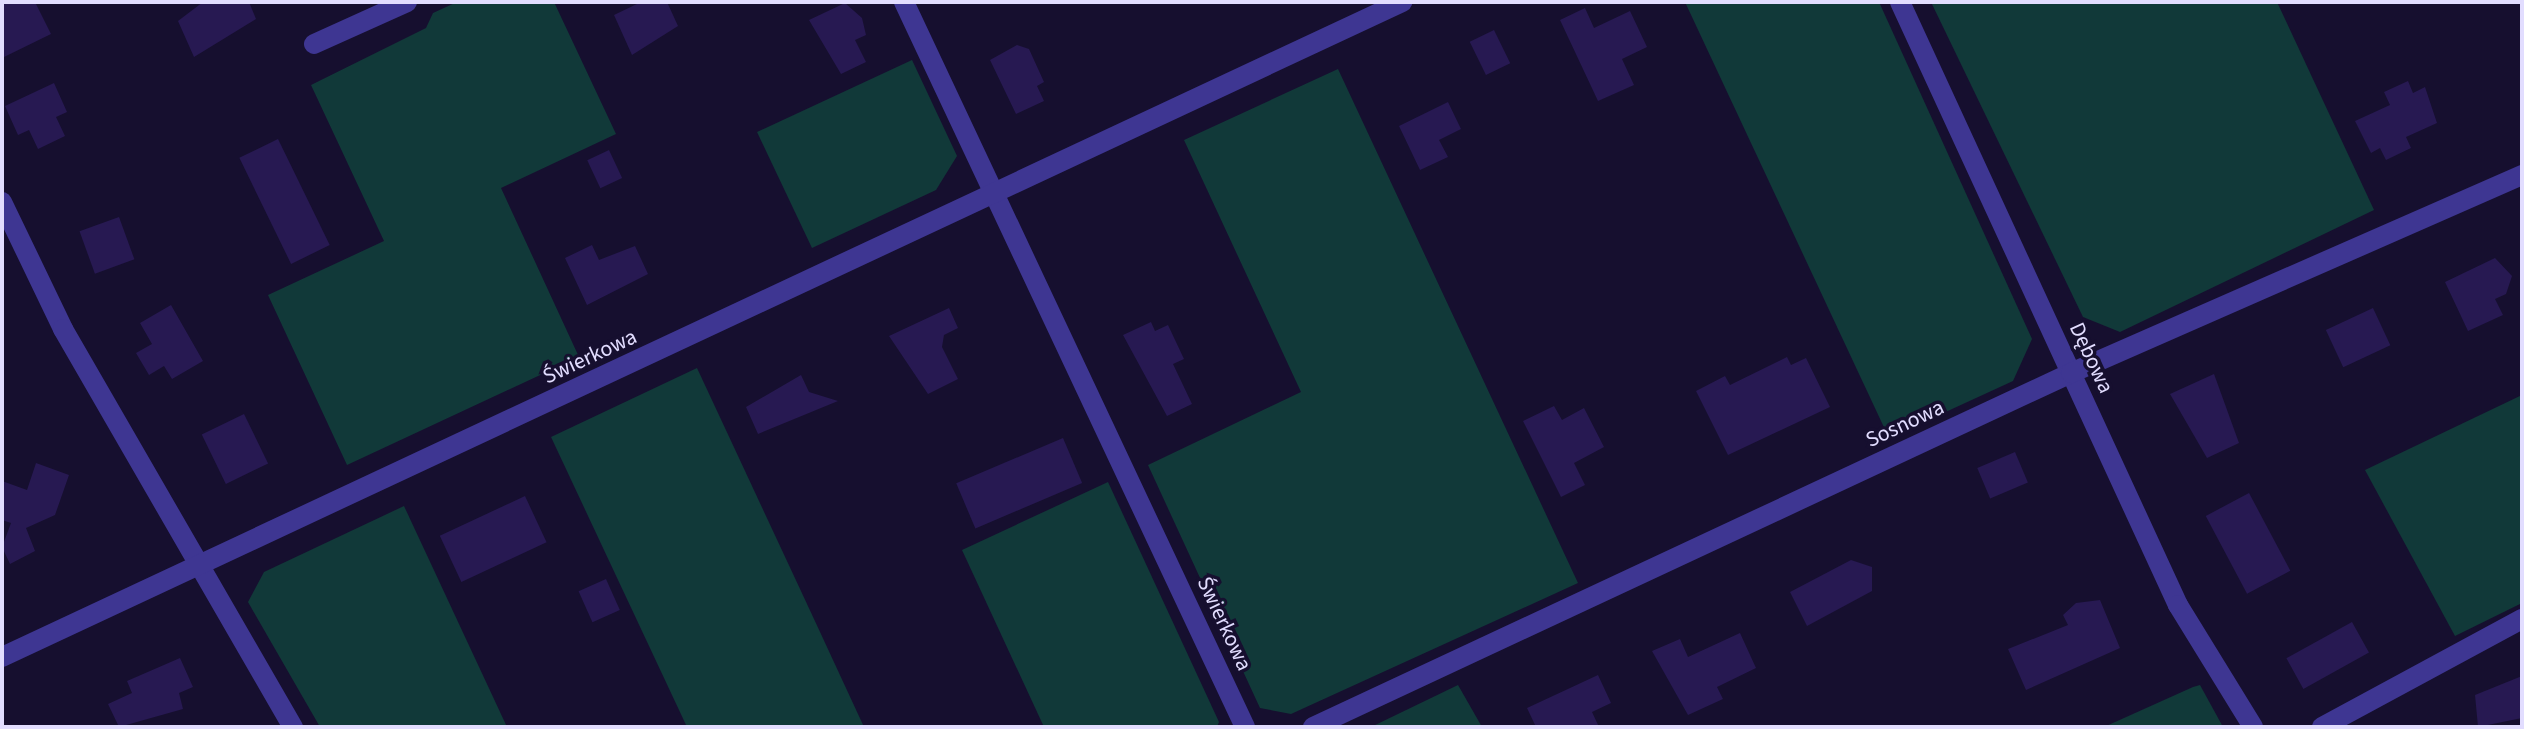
<!DOCTYPE html>
<meta charset="utf-8">
<style>
body{margin:0}
#map{position:relative;width:2524px;height:729px;overflow:hidden;background:#160f2f;font-family:"Source Sans 3",sans-serif}
div>[style]{position:absolute}
.green>*{inset:0;background:#113939}
.building>*{inset:0;background:#271952;transform-origin:0 0}
.minor>*{height:20px;margin:-10px;padding:0 10px;transform-origin:10px;border-radius:10px;background:#3e3692}
span{translate:-50% -50%;white-space:nowrap;text-align:center;line-height:1.15;-webkit-text-stroke:7px #160f2f;paint-order:stroke}
.street-label{font-size:22px;color:#e2ddff}
.frame{position:absolute;inset:0;border:4px solid #e2ddff;pointer-events:none}
</style>
<div id="map">
<div class="green">
<i style="clip-path:polygon(457px 2px,554px 2px,616px 134px,501px 188px,579px 357px,347px 465px,268px 295px,384px 241px,311px 85px,426px 28px,433px 13px)"></i>
<i style="clip-path:polygon(1685px 2px,1879px 2px,2032px 339px,2013px 381px,1889px 438px)"></i>
<i style="clip-path:polygon(1931px 2px,2277px 2px,2374px 210px,2120px 332px,2083px 317px)"></i>
<i style="clip-path:polygon(912px 60px,957px 156px,936px 190px,812px 248px,757px 132px)"></i>
<i style="clip-path:polygon(1338px 69px,1578px 583px,1291px 714px,1260px 708px,1148px 465px,1301px 392px,1184px 140px)"></i>
<i style="clip-path:polygon(697px 368px,814px 619px,864px 727px,687px 727px,551px 437px)"></i>
<i style="clip-path:polygon(2522px 395px,2522px 603px,2455px 636px,2365px 470px)"></i>
<i style="clip-path:polygon(1108px 482px,1219px 722px,1217px 727px,1044px 727px,962px 550px)"></i>
<i style="clip-path:polygon(404px 506px,507px 727px,320px 727px,248px 602px,264px 572px)"></i>
<i style="clip-path:polygon(1458px 685px,1482px 727px,1371px 727px)"></i>
<i style="clip-path:polygon(2200px 685px,2223px 727px,2104px 727px,2193px 687px)"></i>
</div>
<div class="building">
<i style="clip-path:polygon(2px 2px,35px 2px,51px 34px,2px 58px)"></i>
<i style="clip-path:polygon(203px 2px,249px 2px,256px 19px,194px 57px,178px 21px)"></i>
<i style="clip-path:polygon(641px 2px,667px 2px,678px 26px,632px 55px,614px 15px)"></i>
<i style="clip-path:polygon(845px 3px,862px 18px,866px 35px,855px 40px,866px 62px,841px 74px,809px 20px)"></i>
<i style="clip-path:polygon(1585px 8px,1594px 28px,1630px 11px,1647px 47px,1622px 59px,1634px 85px,1598px 101px,1560px 20px)"></i>
<i style="left:1494px;top:30px;width:37px;height:27px;rotate:64deg"></i>
<i style="clip-path:polygon(1017px 45px,1029px 49px,1044px 82px,1037px 86px,1044px 101px,1016px 114px,990px 60px)"></i>
<i style="clip-path:polygon(2408px 81px,2413px 93px,2425px 87px,2437px 123px,2406px 137px,2411px 148px,2386px 160px,2380px 148px,2371px 153px,2355px 121px,2390px 105px,2384px 92px)"></i>
<i style="clip-path:polygon(54px 83px,67px 112px,56px 117px,65px 136px,38px 149px,29px 130px,18px 135px,5px 106px)"></i>
<i style="clip-path:polygon(1448px 102px,1461px 129px,1439px 140px,1448px 157px,1420px 170px,1399px 126px)"></i>
<i style="left:278px;top:139px;width:118px;height:43px;rotate:64deg"></i>
<i style="left:609px;top:150px;width:31px;height:24px;rotate:65deg"></i>
<i style="left:119px;top:217px;width:45px;height:42px;rotate:70deg"></i>
<i style="clip-path:polygon(592px 245px,599px 260px,635px 246px,648px 274px,587px 305px,565px 258px)"></i>
<i style="clip-path:polygon(2495px 258px,2512px 276px,2506px 294px,2495px 299px,2503px 315px,2468px 331px,2445px 282px)"></i>
<i style="clip-path:polygon(171px 305px,203px 361px,172px 379px,164px 366px,149px 375px,136px 353px,152px 344px,140px 323px)"></i>
<i style="clip-path:polygon(949px 308px,958px 328px,944px 335px,942px 347px,958px 379px,928px 394px,889px 336px)"></i>
<i style="left:2373px;top:308px;width:41px;height:52px;rotate:65deg"></i>
<i style="clip-path:polygon(1151px 322px,1155px 331px,1168px 325px,1184px 359px,1173px 364px,1192px 404px,1167px 416px,1123px 335px)"></i>
<i style="clip-path:polygon(1787px 357px,1791px 365px,1806px 358px,1830px 407px,1728px 455px,1696px 391px,1725px 376px,1730px 385px)"></i>
<i style="clip-path:polygon(2214px 374px,2239px 443px,2207px 458px,2170px 394px)"></i>
<i style="clip-path:polygon(801px 375px,809px 392px,838px 401px,758px 434px,746px 407px)"></i>
<i style="clip-path:polygon(1554px 406px,1562px 420px,1584px 408px,1604px 447px,1574px 463px,1585px 485px,1561px 497px,1523px 421px)"></i>
<i style="left:244px;top:414px;width:55px;height:47px;rotate:64deg"></i>
<i style="left:1063px;top:438px;width:49px;height:116px;rotate:67deg"></i>
<i style="left:2015px;top:452px;width:33px;height:41px;rotate:67deg"></i>
<i style="clip-path:polygon(36px 463px,69px 475px,55px 515px,26px 528px,35px 551px,10px 564px,2px 547px,11px 523px,2px 520px,2px 481px,27px 490px)"></i>
<i style="left:2249px;top:493px;width:88px;height:49px;rotate:62deg"></i>
<i style="left:525px;top:496px;width:51px;height:94px;rotate:65deg"></i>
<i style="clip-path:polygon(1851px 560px,1872px 567px,1872px 591px,1807px 626px,1790px 592px)"></i>
<i style="left:606px;top:579px;width:34px;height:30px;rotate:66deg"></i>
<i style="clip-path:polygon(2100px 600px,2120px 648px,2026px 690px,2008px 649px,2068px 625px,2063px 615px,2076px 603px)"></i>
<i style="left:2352px;top:622px;width:35px;height:75px;rotate:61deg"></i>
<i style="clip-path:polygon(1740px 633px,1756px 668px,1717px 687px,1723px 699px,1688px 715px,1652px 651px,1680px 639px,1688px 657px)"></i>
<i style="clip-path:polygon(180px 658px,193px 687px,179px 693px,183px 709px,119px 727px,108px 704px,132px 693px,127px 681px)"></i>
<i style="clip-path:polygon(1598px 675px,1611px 703px,1592px 712px,1599px 727px,1536px 727px,1527px 708px)"></i>
<i style="clip-path:polygon(2522px 676px,2522px 718px,2478px 727px,2475px 695px)"></i>
</div>
<div class="minor">
<i style="left:904px;top:2px;width:801px;rotate:64.81deg"></i>
<i style="left:1900px;top:2px;width:664px;rotate:65.25deg"></i>
<i style="left:2178px;top:605px;width:143px;rotate:58.4deg"></i>
<i style="left:314px;top:44px;width:102px;rotate:-24.3deg"></i>
<i style="left:2px;top:202px;width:141px;rotate:64.3deg"></i>
<i style="left:63px;top:329px;width:460px;rotate:60deg"></i>
<i style="left:2px;top:657px;width:1546px;rotate:-25.07deg"></i>
<i style="left:1313px;top:727px;width:837px;rotate:-25.03deg"></i>
<i style="left:2071px;top:373px;width:493px;rotate:-23.7deg"></i>
<i style="left:2322px;top:727px;width:227px;rotate:-28.4deg"></i>
</div>
<div class="street-label">
<span style="left:590px;top:357px;rotate:-25deg">Świerkowa</span>
<span style="left:2091px;top:358px;rotate:65deg">Dębowa</span>
<span style="left:1905px;top:424px;rotate:-25deg">Sosnowa</span>
<span style="left:1224px;top:624px;rotate:65deg">Świerkowa</span>
</div>
<div class="frame"></div>
</div>
